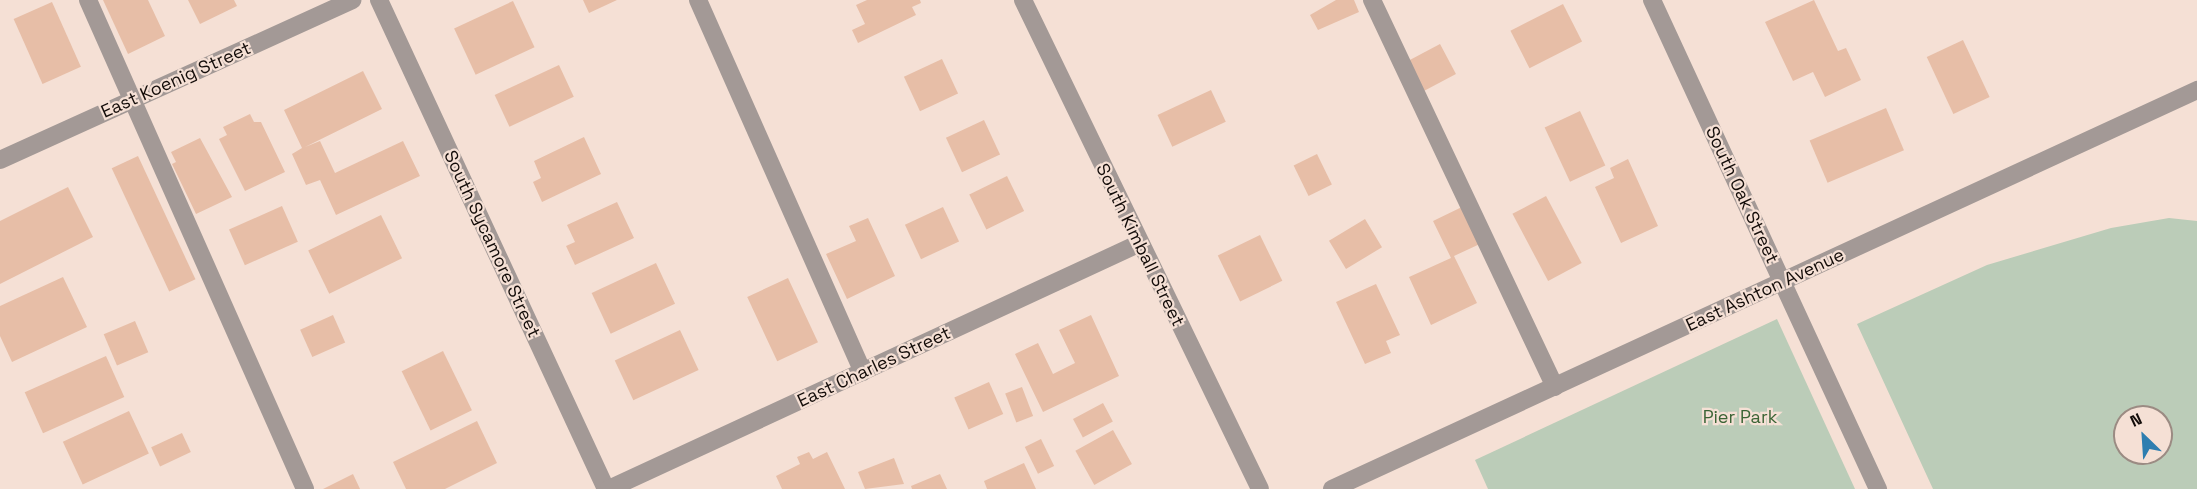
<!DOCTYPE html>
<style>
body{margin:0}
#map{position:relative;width:2197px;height:489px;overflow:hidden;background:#f5e0d5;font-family:"Space Grotesk",sans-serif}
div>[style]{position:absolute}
.green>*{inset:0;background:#bbccb8}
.building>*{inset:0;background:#e7bea7;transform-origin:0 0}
.service>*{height:18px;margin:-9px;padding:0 9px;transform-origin:9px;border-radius:9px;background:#a39996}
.minor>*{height:18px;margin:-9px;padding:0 9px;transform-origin:9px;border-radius:9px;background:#a39996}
.tertiary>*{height:18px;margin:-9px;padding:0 9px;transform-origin:9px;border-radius:9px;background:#a39996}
span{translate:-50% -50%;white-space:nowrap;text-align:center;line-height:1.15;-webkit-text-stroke:4.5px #f5e0d5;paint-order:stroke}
.street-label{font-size:18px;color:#130c09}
.park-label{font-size:18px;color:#3b6435}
.north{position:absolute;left:2113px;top:405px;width:60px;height:60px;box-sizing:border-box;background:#f5e0d5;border:2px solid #9b8b83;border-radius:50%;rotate:335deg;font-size:16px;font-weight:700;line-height:24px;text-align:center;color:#130c09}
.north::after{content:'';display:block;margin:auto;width:21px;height:27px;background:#2e7eb0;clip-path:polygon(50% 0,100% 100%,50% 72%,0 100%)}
</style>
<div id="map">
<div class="green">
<i style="clip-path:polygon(evenodd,2169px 218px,2197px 221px,2197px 489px,1933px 489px,1857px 324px,1987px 265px,2111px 228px,2169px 218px,2125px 417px,2161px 417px,2161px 453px,2125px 453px,2125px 417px)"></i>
<i style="clip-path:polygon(1777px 319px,1855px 489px,1488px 489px,1475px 460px)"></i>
</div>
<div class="building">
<i style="clip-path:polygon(103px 0,148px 0,165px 36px,128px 54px)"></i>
<i style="clip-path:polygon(188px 0,234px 0,237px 6px,200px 24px)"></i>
<i style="clip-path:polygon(583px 0,617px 0,589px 13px)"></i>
<i style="clip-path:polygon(867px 0,920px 0,921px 3px,912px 7px,916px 15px,858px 43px,852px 30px,865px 24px,856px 5px)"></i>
<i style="clip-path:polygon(1336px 0,1354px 0,1359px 12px,1318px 30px,1310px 15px)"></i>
<i style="clip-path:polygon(1814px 0,1838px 51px,1846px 48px,1861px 80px,1825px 97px,1813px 72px,1793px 81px,1765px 22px)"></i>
<i style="left:513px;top:1px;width:51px;height:65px;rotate:65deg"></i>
<i style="left:52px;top:2px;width:71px;height:42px;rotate:66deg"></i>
<i style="left:1563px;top:4px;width:42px;height:59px;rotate:63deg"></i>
<i style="left:1963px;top:40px;width:63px;height:40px;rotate:65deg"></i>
<i style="left:1440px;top:44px;width:34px;height:39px;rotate:62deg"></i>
<i style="left:942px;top:59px;width:38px;height:42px;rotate:65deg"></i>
<i style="left:559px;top:65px;width:35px;height:71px;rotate:65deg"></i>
<i style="clip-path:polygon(363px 71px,382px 109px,305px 147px,320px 141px,335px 173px,403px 141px,420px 176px,336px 215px,320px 180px,306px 185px,292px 154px,302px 148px,284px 110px)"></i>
<i style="left:1211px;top:90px;width:35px;height:59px;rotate:65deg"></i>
<i style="left:1886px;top:108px;width:46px;height:83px;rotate:67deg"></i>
<i style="left:1580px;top:111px;width:60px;height:39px;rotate:65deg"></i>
<i style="clip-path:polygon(250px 114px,254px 122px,261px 122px,285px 172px,245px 191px,219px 139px,227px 135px,223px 127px)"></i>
<i style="left:984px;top:120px;width:38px;height:42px;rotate:65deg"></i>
<i style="clip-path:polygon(584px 137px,601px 174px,542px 202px,533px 182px,541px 178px,534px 161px)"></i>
<i style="clip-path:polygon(200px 138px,232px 197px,196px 214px,172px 164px,176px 162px,171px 152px)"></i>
<i style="left:1317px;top:154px;width:34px;height:26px;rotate:64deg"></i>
<i style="left:138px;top:156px;width:136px;height:29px;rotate:65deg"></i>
<i style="clip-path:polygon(1628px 159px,1658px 226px,1621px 243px,1595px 187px,1614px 178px,1610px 168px)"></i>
<i style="left:1007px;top:176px;width:39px;height:42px;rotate:64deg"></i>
<i style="clip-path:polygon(68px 187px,93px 237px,0 284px,0 221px)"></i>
<i style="left:1546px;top:196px;width:76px;height:38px;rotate:62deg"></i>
<i style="clip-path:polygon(617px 202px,634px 238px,575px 265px,566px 246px,575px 242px,567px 225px)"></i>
<i style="left:282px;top:206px;width:39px;height:58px;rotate:66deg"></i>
<i style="clip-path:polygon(1464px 206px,1482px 243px,1454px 256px,1477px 303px,1431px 325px,1409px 277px,1451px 258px,1433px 221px)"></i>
<i style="left:943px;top:207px;width:38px;height:42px;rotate:65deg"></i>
<i style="left:381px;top:215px;width:48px;height:81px;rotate:64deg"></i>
<i style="clip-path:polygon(868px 218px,895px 276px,847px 299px,826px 254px,856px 241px,849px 226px)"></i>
<i style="left:1365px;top:219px;width:33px;height:42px;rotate:59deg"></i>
<i style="left:1260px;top:235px;width:51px;height:47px;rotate:64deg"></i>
<i style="left:656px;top:263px;width:45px;height:71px;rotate:65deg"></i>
<i style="clip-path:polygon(63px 277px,87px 327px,12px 362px,0 336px,0 306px)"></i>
<i style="left:788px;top:278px;width:71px;height:45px;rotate:65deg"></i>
<i style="clip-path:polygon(1376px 284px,1400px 335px,1386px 341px,1391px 353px,1365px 364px,1336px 302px)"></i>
<i style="left:333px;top:315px;width:30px;height:36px;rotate:66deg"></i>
<i style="clip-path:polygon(1091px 315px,1119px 376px,1043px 412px,1015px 354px,1038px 343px,1053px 374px,1075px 363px,1059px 330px)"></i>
<i style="left:135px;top:321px;width:34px;height:34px;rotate:67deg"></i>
<i style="left:680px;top:330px;width:44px;height:72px;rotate:65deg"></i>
<i style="left:443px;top:351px;width:66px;height:46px;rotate:64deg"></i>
<i style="left:106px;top:356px;width:45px;height:89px;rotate:66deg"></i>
<i style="left:989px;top:382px;width:35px;height:38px;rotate:66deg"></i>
<i style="left:1022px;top:387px;width:31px;height:18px;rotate:69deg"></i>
<i style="left:1103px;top:403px;width:21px;height:34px;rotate:62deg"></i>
<i style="left:129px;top:411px;width:47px;height:73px;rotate:65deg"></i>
<i style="clip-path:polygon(477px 421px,497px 463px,445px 489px,406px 489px,393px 462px)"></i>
<i style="left:1113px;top:430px;width:39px;height:43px;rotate:61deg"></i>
<i style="left:182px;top:433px;width:21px;height:34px;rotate:65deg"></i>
<i style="left:1041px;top:439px;width:30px;height:18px;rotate:64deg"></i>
<i style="clip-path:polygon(809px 452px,813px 459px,827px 452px,845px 489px,782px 489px,776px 476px,800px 464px,797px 457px)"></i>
<i style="clip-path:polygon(894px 458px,904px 484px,865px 489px,858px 472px)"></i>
<i style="clip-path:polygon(1024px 463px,1036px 489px,987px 489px,984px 481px)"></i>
<i style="clip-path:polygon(353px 474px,360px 489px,323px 489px)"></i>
<i style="clip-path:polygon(940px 474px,947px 489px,912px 489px,911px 486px)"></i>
</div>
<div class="service">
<i style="left:88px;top:0;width:535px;rotate:66.07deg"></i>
<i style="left:698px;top:0;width:407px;rotate:66.1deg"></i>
<i style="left:1372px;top:0;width:428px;rotate:64.7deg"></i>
</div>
<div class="minor">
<i style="left:379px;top:0;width:539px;rotate:65.1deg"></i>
<i style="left:1023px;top:0;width:543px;rotate:64.14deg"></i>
<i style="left:1652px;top:0;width:539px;rotate:65.2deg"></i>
<i style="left:609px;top:489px;width:583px;rotate:-24.85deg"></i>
<i style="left:1332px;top:489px;width:953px;rotate:-24.76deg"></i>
</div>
<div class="tertiary">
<i style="left:0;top:160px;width:387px;rotate:-24.4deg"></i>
</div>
<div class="street-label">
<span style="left:176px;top:80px;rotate:-24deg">East Koenig Street</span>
<span style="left:1742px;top:195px;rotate:65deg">South Oak Street</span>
<span style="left:492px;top:244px;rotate:65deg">South Sycamore Street</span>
<span style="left:1140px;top:245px;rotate:64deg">South Kimball Street</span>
<span style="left:1765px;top:290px;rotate:-25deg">East Ashton Avenue</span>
<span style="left:874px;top:367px;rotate:-25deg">East Charles Street</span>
</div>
<div class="park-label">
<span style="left:1740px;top:417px">Pier Park</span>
</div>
<div class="north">N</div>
</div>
